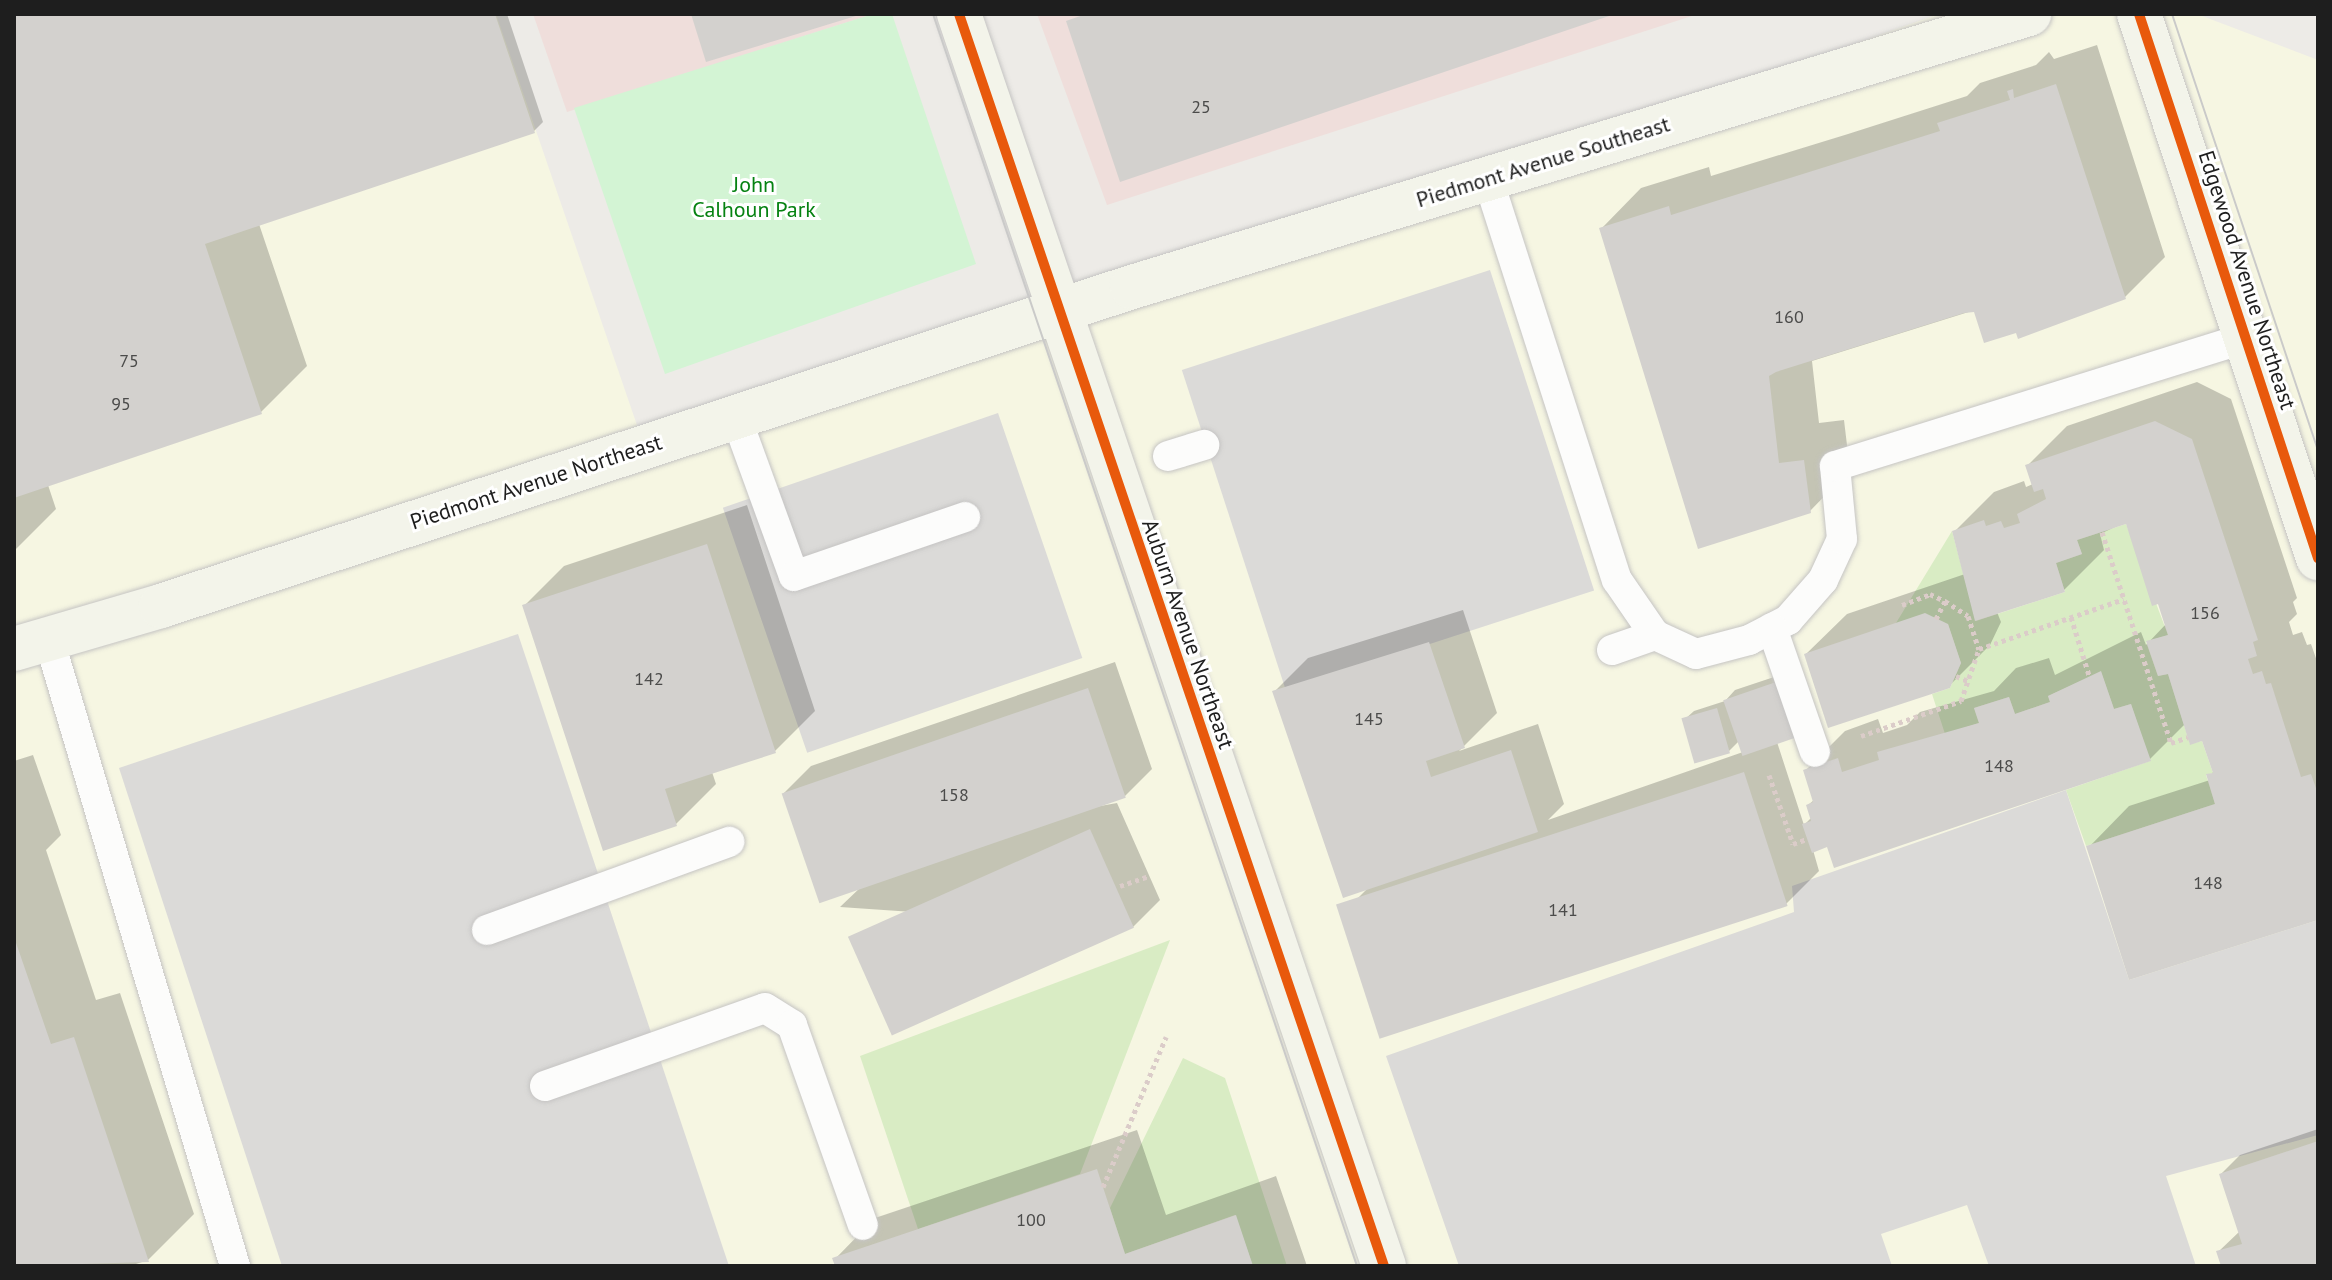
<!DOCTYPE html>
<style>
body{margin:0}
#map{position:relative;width:2332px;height:1280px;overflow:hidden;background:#edebe7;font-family:"PT Sans",sans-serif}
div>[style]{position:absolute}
.commercial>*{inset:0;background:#efdedb}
.education>*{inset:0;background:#f6f6e2}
.religious>*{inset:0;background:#dbdad8;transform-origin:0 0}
.grass>*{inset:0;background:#d9ecc4}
.park>*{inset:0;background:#d3f4d4}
.shadow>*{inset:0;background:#0003}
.building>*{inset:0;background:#d3d1ce;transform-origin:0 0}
.path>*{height:5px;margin-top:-2.5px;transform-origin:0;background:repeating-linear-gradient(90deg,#dbccc9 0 4px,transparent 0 8px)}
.roads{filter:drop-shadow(0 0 2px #c5c4c3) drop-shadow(0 0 2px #c5c4c3)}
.lane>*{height:30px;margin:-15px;padding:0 15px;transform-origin:15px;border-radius:15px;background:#fcfcfb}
.secondary>*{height:44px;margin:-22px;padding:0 22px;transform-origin:22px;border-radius:22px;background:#f3f4ea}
.tram>*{height:2px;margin:-1px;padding:0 1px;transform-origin:1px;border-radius:1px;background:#cacac9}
.cycleway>*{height:10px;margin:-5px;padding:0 5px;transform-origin:5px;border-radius:5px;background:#e8590c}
span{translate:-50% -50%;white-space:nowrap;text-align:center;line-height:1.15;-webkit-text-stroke:6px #fff;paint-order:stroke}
.number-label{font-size:18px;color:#4b4b4a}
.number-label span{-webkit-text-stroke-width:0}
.street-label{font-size:22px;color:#1e1e1e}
.park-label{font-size:22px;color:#068212}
.frame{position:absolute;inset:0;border:16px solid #1e1e1e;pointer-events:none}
</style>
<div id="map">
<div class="commercial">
<i style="clip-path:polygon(533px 14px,873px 14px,567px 112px)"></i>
<i style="clip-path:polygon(1037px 14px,1698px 14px,1107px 205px)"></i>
</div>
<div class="education">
<i style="clip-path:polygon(14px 14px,496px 14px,651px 466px,1939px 14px,2197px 14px,2318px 60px,2318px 1266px,14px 1266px)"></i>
</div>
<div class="religious">
<i style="left:1490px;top:270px;width:337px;height:324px;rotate:72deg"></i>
<i style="left:998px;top:413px;width:259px;height:291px;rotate:71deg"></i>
<i style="clip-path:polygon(518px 634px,729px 1266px,282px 1266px,119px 768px)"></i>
<i style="clip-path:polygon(2066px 790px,2129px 980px,2318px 920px,2318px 1135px,2166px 1176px,2196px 1266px,1989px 1266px,1967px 1205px,1881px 1234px,1892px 1266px,1459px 1266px,1386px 1056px,1794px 912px,1792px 886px)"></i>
</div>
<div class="grass">
<i style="clip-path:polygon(2126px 524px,2168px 635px,2146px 642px,2158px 676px,2168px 674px,2190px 744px,2202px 741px,2213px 773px,2206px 775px,2215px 804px,2086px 846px,2066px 790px,2150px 761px,2131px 704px,2114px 709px,2101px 672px,2048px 696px,2050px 702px,2015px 714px,2009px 697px,1974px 708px,1979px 723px,1945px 734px,1932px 694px,1950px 688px,1961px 663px,1948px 624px,1896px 623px,1952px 531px,1976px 621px,2065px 592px,2056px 563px,2082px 554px,2077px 540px)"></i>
<i style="clip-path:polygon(1170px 940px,1080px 1174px,918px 1229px,860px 1056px)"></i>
<i style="clip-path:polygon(1183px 1058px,1225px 1078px,1287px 1266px,1253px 1266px,1235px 1215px,1125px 1254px,1110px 1208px)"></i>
</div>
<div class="park">
<i style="clip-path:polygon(873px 14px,892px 14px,976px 264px,665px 374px,574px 108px)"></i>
</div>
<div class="shadow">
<i style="clip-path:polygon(14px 14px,507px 14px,543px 122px,534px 131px,259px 224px,307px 366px,261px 412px,48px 485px,56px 509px,14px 551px)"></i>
<i style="clip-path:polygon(2097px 45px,2165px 257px,2125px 297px,2017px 331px,1975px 310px,1812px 361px,1819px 423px,1844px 420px,1850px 470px,1810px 511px,1601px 229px,1641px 188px,1709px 167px,1711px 176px,1848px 134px,1967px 96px,1980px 83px,2036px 65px,2049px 52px,2054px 59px)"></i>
<i style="clip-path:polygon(2197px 382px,2231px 399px,2297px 598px,2293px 602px,2297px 614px,2289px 622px,2293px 635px,2302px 632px,2307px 645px,2311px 644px,2318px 664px,2318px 918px,2089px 847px,2129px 806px,2210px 780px,2214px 769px,2203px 738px,2186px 723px,2149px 760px,1813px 850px,1819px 871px,1786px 904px,1342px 914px,1369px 887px,1275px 691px,1308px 658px,1463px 610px,1497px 713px,1459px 751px,1538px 724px,1564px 804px,1548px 820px,1743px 752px,1739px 741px,1729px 751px,1684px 720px,1694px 711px,1725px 701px,1735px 690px,1789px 672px,1777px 742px,1804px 825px,1812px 817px,1808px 805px,1814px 800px,1805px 771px,1845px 731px,1878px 719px,1883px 733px,1907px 725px,1920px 712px,1994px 691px,2016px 668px,2049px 658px,2055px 675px,2141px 632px,2146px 645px,2166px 624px,2128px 521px,2100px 534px,2104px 550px,2064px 590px,1997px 612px,2001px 622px,1990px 645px,1949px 686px,1806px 654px,1847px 614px,1965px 574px,1954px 532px,1994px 492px,2024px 481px,2026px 487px,2033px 484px,2027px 466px,2067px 426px)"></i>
<i style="clip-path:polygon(747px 505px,815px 711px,775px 751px,712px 772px,716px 784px,676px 824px,524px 606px,564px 566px)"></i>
<i style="clip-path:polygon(1115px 662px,1152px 769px,1125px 796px,1089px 808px,1117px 803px,1160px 900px,1133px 927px,840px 907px,863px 885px,784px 793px,811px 766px)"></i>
<i style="clip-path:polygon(33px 755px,61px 835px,46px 850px,96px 1000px,120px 993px,194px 1214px,148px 1260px,130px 1266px,14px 1266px,14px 761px)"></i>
<i style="clip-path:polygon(2318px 1129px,2318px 1266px,2223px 1266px,2218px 1252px,2240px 1231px,2221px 1174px,2240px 1155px)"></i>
<i style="clip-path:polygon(1137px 1130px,1166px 1215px,1276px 1176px,1307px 1266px,837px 1266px,835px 1259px,875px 1218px)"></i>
</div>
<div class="building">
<i style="clip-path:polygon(14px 14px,495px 14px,535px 133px,205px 244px,262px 414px,14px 498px)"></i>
<i style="clip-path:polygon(691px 14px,859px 14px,859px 15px,706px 62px)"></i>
<i style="clip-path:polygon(1086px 14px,1611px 14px,1612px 15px,1120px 182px,1066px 21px)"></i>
<i style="clip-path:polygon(2056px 84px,2126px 299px,2018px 339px,2016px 333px,1984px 343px,1974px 312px,1964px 313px,1776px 372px,1769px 376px,1779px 463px,1804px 460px,1811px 513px,1698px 549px,1599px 228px,1669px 206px,1671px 215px,1806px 173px,1940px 131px,1937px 123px,2010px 100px,2007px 91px,2013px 89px,2014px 98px)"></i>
<i style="clip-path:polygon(2155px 421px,2192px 439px,2258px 640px,2253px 642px,2257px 656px,2248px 659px,2253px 674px,2262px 671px,2266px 684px,2271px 683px,2301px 777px,2311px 774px,2318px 794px,2318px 920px,2129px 980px,2086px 846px,2215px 804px,2206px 774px,2213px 773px,2202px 741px,2190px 745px,2168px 674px,2158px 676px,2146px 641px,2168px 635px,2158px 604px,2152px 606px,2126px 524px,2077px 540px,2082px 554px,2056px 563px,2065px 592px,1975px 621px,1952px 531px,1984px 520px,1986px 526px,2001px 521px,2004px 528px,2020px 523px,2017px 514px,2046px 499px,2043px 489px,2034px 492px,2025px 465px)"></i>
<i style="clip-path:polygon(707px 544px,776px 753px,665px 789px,677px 826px,603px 851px,522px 605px)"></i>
<i style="clip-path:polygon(1925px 613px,1948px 624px,1961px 663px,1950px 688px,1828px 728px,1804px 654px)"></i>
<i style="clip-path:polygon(1429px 642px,1465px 748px,1426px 761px,1431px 777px,1511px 750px,1538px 832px,1343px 898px,1272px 691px)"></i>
<i style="clip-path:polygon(2101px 671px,2114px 709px,2131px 704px,2151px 761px,1834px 868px,1827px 847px,1812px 853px,1802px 824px,1811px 821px,1806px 805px,1813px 802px,1803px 770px,1838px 758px,1842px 772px,1879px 760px,1877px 752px,1979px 723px,1974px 708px,2009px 697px,2015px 714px,2050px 702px,2048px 696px)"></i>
<i style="left:1779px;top:681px;width:59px;height:59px;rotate:71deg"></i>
<i style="left:1088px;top:688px;width:116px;height:324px;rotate:71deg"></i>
<i style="left:1717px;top:708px;width:47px;height:37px;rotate:74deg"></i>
<i style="left:1744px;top:772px;width:141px;height:429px;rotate:72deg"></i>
<i style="left:1090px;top:829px;width:108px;height:265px;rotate:66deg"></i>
<i style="clip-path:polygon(14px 937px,51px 1044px,74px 1037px,149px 1262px,14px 1266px)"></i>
<i style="clip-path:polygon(2318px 1141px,2318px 1266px,2221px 1266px,2216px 1251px,2242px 1244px,2219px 1174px)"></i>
<i style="clip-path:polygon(1097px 1169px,1125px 1254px,1236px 1215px,1253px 1266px,835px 1266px,832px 1258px)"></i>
</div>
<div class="path">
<i style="left:2102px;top:532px;width:222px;rotate:71.9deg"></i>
<i style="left:2171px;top:743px;width:18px;rotate:-19deg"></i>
<i style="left:1902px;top:605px;width:30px;rotate:-21deg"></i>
<i style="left:1930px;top:594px;width:17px;rotate:25deg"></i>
<i style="left:1945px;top:601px;width:27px;rotate:33deg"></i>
<i style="left:1968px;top:616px;width:35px;rotate:72deg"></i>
<i style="left:2071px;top:617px;width:61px;rotate:72.8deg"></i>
<i style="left:1936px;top:619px;width:20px;rotate:-63deg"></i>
<i style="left:1956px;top:676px;width:15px;rotate:23deg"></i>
<i style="left:1861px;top:736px;width:106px;rotate:-19.3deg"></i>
<i style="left:1961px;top:701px;width:55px;rotate:-70.9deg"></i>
<i style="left:1979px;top:649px;width:153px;rotate:-19deg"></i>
<i style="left:1769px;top:775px;width:73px;rotate:70.8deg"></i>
<i style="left:1793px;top:844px;width:15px;rotate:-20deg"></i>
<i style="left:1120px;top:886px;width:31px;rotate:-19deg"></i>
<i style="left:1103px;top:1187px;width:163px;rotate:-67.2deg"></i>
</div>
<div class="roads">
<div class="lane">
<i style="left:1488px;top:179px;width:421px;rotate:72.2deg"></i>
<i style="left:1617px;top:580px;width:67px;rotate:55.4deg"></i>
<i style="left:1655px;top:635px;width:45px;rotate:24.9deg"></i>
<i style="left:1696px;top:654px;width:55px;rotate:-14.8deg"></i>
<i style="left:1749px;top:640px;width:44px;rotate:-27.1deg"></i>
<i style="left:1788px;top:620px;width:53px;rotate:-48.8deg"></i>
<i style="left:1823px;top:580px;width:45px;rotate:-65.1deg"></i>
<i style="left:1842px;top:539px;width:73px;rotate:-95.5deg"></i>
<i style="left:1835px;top:466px;width:430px;rotate:-17.3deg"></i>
<i style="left:736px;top:417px;width:169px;rotate:70deg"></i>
<i style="left:794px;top:576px;width:181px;rotate:-19deg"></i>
<i style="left:1168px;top:456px;width:38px;rotate:-17deg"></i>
<i style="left:1772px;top:628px;width:131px;rotate:70.9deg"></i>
<i style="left:48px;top:636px;width:657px;rotate:73.47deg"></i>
<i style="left:1612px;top:650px;width:46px;rotate:-19.2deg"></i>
<i style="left:487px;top:930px;width:258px;rotate:-20deg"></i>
<i style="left:545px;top:1086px;width:233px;rotate:-19.5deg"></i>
<i style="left:765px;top:1008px;width:32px;rotate:32deg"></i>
<i style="left:792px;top:1025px;width:212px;rotate:70.5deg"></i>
</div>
<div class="secondary">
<i style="left:959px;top:14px;width:1322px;rotate:71.25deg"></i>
<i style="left:2139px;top:14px;width:573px;rotate:71.79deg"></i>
<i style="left:14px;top:649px;width:153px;rotate:-16.3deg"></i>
<i style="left:161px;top:606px;width:1022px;rotate:-18.19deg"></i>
<i style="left:1132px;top:287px;width:938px;rotate:-16.93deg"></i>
</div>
</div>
<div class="tram">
<i style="left:933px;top:14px;width:1322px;rotate:71.29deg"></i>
<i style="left:2172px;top:14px;width:460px;rotate:71.5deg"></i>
</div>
<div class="cycleway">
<i style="left:959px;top:14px;width:1322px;rotate:71.25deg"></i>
<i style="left:2139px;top:14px;width:573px;rotate:71.79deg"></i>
</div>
<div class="number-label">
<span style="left:1201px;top:107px">25</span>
<span style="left:1789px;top:317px">160</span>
<span style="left:129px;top:361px">75</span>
<span style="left:121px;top:404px">95</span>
<span style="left:2205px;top:613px">156</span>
<span style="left:649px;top:679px">142</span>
<span style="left:1369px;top:719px">145</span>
<span style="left:1999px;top:766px">148</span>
<span style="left:954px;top:795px">158</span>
<span style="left:2208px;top:883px">148</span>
<span style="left:1563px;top:910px">141</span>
<span style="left:1031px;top:1220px">100</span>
</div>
<div class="street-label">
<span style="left:1543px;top:162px;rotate:-17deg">Piedmont Avenue Southeast</span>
<span style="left:2247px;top:280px;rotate:72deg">Edgewood Avenue Northeast</span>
<span style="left:536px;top:482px;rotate:-18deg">Piedmont Avenue Northeast</span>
<span style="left:1188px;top:634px;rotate:71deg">Auburn Avenue Northeast</span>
</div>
<div class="park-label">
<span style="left:754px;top:197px">John<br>Calhoun Park</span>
</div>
<div class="frame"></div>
</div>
